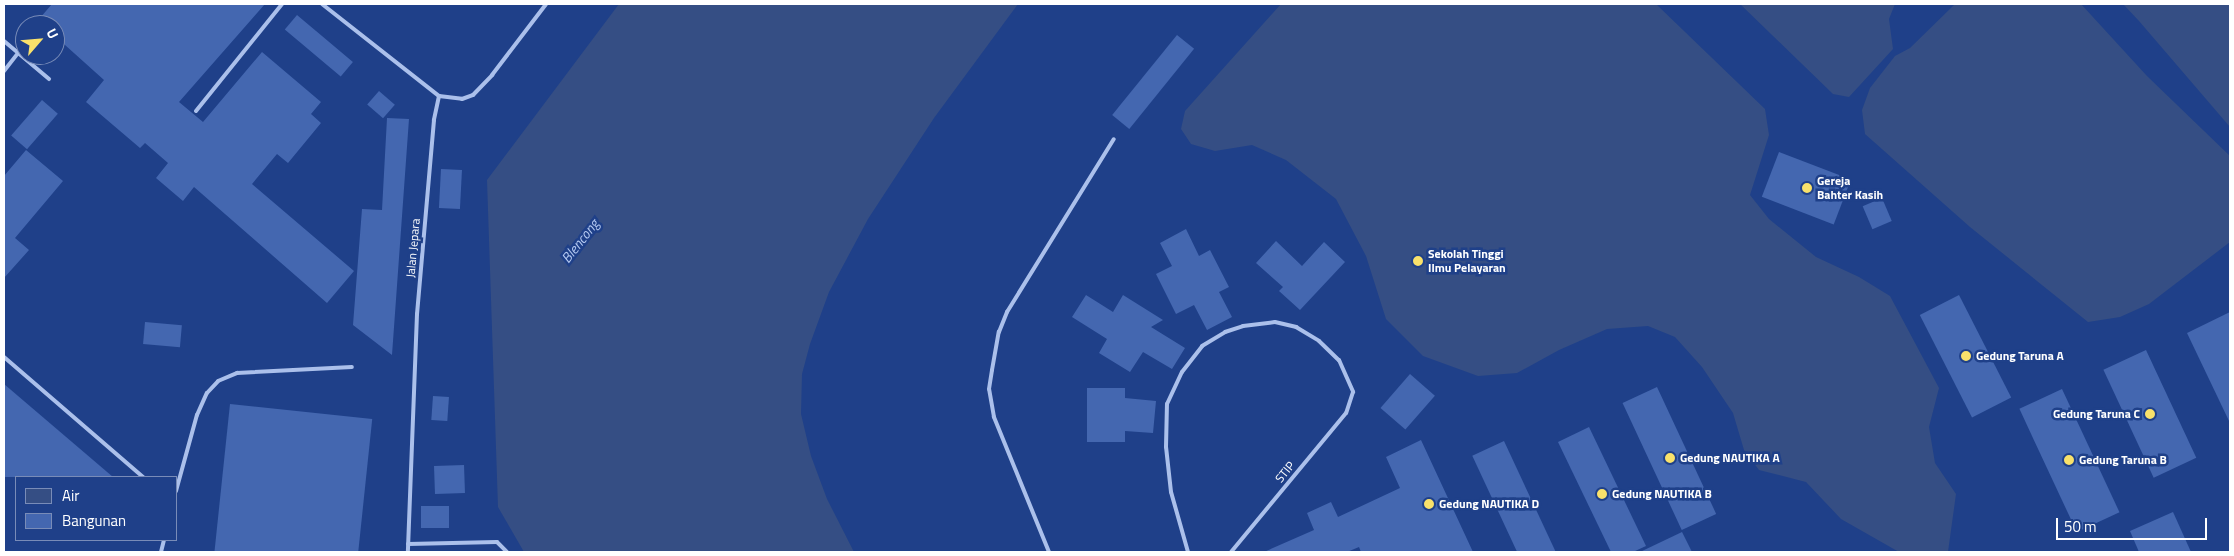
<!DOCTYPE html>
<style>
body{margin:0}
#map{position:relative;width:2234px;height:556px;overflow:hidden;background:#1f4089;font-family:"Titillium Web",sans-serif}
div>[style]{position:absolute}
.water>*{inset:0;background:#354e84}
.building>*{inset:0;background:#4467b0;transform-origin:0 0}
.lane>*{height:4px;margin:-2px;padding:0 2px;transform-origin:2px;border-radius:2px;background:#abc0eb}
.dots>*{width:14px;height:14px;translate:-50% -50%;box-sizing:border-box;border:2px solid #1f4089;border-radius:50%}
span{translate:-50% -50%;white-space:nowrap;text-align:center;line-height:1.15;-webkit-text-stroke:5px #1f4089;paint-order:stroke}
.poi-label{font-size:12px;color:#fff;font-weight:700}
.left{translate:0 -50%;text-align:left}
.right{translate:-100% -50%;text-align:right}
.street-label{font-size:12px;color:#fff}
.water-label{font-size:14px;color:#b6caf2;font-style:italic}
.frame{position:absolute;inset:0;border:5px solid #fff;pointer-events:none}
.legend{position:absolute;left:15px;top:476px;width:162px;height:65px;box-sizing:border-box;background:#1f4089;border:1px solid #798cb8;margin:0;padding:6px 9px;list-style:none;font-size:15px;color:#fff}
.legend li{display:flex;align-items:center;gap:10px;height:25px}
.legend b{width:25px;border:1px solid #798cb8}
.north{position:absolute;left:15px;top:15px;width:50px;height:50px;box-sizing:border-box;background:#1f4089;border:1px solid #798cb8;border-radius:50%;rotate:63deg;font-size:14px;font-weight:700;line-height:20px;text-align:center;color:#fff}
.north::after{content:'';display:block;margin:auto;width:18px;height:22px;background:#f9e16b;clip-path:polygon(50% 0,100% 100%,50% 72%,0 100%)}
.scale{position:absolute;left:2056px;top:518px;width:151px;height:22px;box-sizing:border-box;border:2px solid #fff;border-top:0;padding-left:6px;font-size:15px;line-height:18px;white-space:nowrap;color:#fff;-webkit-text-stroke:4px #1f4089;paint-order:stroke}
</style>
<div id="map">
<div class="water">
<i style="clip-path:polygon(619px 4px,1018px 4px,934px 118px,868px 219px,829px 292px,810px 344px,802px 374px,801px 414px,811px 456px,827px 499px,854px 552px,524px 552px,498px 507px,487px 180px)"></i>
<i style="clip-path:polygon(1281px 4px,1656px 4px,1765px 109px,1769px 135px,1750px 195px,1769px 219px,1816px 257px,1859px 277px,1890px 296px,1939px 388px,1929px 427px,1935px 463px,1956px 494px,1948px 552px,1899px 552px,1841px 519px,1806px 482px,1759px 470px,1744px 450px,1733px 413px,1702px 367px,1675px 337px,1648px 326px,1607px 329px,1559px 350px,1517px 373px,1478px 376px,1423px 356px,1386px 319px,1366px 256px,1336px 199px,1286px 160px,1252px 145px,1215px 151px,1191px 144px,1181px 129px,1185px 111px)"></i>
<i style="clip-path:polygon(1740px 4px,1895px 4px,1889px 19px,1893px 49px,1849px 97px,1833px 94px)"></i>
<i style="clip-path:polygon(1955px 4px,2081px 4px,2147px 76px,2230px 156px,2230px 242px,2149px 304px,2120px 317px,2088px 322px,1970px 227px,1865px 134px,1862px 110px,1870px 88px,1895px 56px,1910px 48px)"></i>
<i style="clip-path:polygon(2123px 4px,2230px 4px,2230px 127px,2139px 21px)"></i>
</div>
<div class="building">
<i style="clip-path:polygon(52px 4px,265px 4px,179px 102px,203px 122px,262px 52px,321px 102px,311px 114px,321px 123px,288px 163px,277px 154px,252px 184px,354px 271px,327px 303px,194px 187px,183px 201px,156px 178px,168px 163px,145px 143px,140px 148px,86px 102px,104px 80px,55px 36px,55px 25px,34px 25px)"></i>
<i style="left:297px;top:15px;width:73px;height:19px;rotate:40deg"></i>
<i style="left:1177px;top:35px;width:22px;height:103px;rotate:39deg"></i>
<i style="left:379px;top:91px;width:21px;height:18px;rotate:41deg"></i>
<i style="left:42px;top:100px;width:21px;height:47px;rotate:41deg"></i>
<i style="clip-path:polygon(387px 118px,409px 119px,392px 355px,353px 325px,362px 209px,382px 210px)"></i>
<i style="clip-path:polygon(26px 150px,63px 181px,15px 238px,29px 250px,4px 278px,4px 176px)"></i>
<i style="left:1779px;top:152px;width:77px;height:48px;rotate:21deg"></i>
<i style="left:441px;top:169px;width:21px;height:39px;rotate:3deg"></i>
<i style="left:1882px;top:198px;width:25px;height:21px;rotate:67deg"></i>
<i style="clip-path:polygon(1186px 229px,1199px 256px,1210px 250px,1229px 287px,1219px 292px,1232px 317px,1207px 330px,1194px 305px,1176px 314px,1156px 274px,1172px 266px,1160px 243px)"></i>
<i style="clip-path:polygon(1276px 241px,1302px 266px,1324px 242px,1345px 262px,1300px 310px,1279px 291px,1283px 287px,1256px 263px)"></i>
<i style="clip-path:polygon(1086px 295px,1113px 312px,1123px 295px,1163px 320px,1151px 327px,1185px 348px,1172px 369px,1143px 352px,1130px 372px,1099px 353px,1107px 339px,1072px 317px)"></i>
<i style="left:1959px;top:295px;width:115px;height:44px;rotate:63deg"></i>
<i style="clip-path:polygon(2230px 312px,2230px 423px,2187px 333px)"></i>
<i style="left:145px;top:322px;width:37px;height:22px;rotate:5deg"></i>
<i style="left:2146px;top:350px;width:119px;height:47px;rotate:65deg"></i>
<i style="left:1410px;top:374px;width:33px;height:45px;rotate:41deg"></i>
<i style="clip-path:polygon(4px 384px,113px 477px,4px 477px)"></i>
<i style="left:1657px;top:387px;width:140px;height:38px;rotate:65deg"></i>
<i style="clip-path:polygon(1087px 388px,1125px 388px,1125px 398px,1156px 401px,1153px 433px,1125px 431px,1125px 442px,1087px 442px)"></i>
<i style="left:2062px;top:389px;width:136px;height:47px;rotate:65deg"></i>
<i style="left:433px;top:396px;width:16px;height:24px;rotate:4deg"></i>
<i style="left:230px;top:404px;width:143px;height:148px;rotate:6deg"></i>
<i style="clip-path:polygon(1589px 427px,1646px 546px,1633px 552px,1611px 552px,1558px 442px)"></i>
<i style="clip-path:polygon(1421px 440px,1473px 552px,1361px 552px,1359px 547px,1347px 552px,1264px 552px,1314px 530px,1307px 513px,1331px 502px,1338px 517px,1400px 488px,1386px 457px)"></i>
<i style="left:1504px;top:441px;width:123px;height:35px;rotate:65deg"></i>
<i style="left:464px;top:465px;width:28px;height:30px;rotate:88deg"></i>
<i style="left:421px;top:506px;width:28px;height:22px"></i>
<i style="clip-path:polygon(2173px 512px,2191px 552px,2139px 552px,2130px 531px)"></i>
<i style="clip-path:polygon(1682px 532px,1692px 552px,1640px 552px)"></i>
</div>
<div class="lane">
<i style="left:322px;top:4px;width:149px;rotate:38.2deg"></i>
<i style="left:439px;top:96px;width:25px;rotate:102deg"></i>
<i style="left:434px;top:120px;width:195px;rotate:95deg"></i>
<i style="left:417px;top:314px;width:238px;rotate:92.2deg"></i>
<i style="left:4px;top:41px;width:59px;rotate:40.2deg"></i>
<i style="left:4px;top:71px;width:23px;rotate:-52deg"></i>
<i style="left:439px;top:96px;width:23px;rotate:7deg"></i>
<i style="left:462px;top:99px;width:12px;rotate:-20deg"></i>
<i style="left:473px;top:95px;width:28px;rotate:-46deg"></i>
<i style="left:492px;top:75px;width:89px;rotate:-52.7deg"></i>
<i style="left:196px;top:111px;width:137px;rotate:-51.2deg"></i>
<i style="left:4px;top:357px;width:184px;rotate:40.8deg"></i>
<i style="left:176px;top:491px;width:79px;rotate:-74.6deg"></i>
<i style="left:197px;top:415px;width:24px;rotate:-66deg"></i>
<i style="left:207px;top:393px;width:16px;rotate:-47deg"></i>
<i style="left:218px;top:381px;width:21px;rotate:-23deg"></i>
<i style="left:237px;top:373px;width:115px;rotate:-3deg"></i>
<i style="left:408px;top:544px;width:89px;rotate:-1.3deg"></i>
<i style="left:497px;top:542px;width:14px;rotate:45deg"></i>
<i style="left:161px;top:552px;width:12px;rotate:-76deg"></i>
<i style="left:1049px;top:552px;width:146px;rotate:-112.2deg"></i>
<i style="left:994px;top:417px;width:28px;rotate:-100deg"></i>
<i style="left:989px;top:389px;width:19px;rotate:-81deg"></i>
<i style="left:992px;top:370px;width:39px;rotate:-80deg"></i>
<i style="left:999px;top:332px;width:22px;rotate:-68deg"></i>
<i style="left:1007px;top:312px;width:203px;rotate:-58.3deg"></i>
<i style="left:1188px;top:552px;width:62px;rotate:-105.8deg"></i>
<i style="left:1171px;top:492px;width:45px;rotate:-96.3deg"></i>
<i style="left:1166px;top:447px;width:43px;rotate:-88.7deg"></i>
<i style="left:1167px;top:404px;width:35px;rotate:-65deg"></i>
<i style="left:1182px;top:372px;width:33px;rotate:-52deg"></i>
<i style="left:1202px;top:346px;width:27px;rotate:-31deg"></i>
<i style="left:1225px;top:332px;width:19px;rotate:-18deg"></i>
<i style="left:1243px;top:326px;width:32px;rotate:-7deg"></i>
<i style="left:1275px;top:322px;width:22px;rotate:13deg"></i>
<i style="left:1296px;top:327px;width:27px;rotate:31deg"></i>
<i style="left:1319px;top:341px;width:28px;rotate:44deg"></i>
<i style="left:1339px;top:360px;width:35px;rotate:66deg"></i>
<i style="left:1353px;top:392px;width:22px;rotate:108deg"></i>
<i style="left:1346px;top:413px;width:180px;rotate:129.6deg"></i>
</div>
<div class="dots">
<i style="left:1807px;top:188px;background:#f9e16b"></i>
<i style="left:1418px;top:261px;background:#f9e16b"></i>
<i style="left:1966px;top:356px;background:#f9e16b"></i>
<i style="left:2150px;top:414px;background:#f9e16b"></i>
<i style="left:1670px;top:458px;background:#f9e16b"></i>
<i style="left:2069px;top:460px;background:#f9e16b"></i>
<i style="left:1602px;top:494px;background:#f9e16b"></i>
<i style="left:1429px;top:504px;background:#f9e16b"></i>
</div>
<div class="poi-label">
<span class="left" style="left:1817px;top:188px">Gereja<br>Bahter Kasih</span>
<span class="left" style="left:1428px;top:261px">Sekolah Tinggi<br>Ilmu Pelayaran</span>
<span class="left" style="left:1976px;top:356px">Gedung Taruna A</span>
<span class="right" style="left:2140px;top:414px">Gedung Taruna C</span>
<span class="left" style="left:1680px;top:458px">Gedung NAUTIKA A</span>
<span class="left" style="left:2079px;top:460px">Gedung Taruna B</span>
<span class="left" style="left:1612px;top:494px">Gedung NAUTIKA B</span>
<span class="left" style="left:1439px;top:504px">Gedung NAUTIKA D</span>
</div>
<div class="street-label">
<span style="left:413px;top:248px;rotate:-85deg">Jalan Jepara</span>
<span style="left:1285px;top:472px;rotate:-51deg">STIP</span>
</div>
<div class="water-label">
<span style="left:580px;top:241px;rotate:-52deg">Blencong</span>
</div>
<div class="frame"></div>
<ul class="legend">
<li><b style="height:14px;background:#354e84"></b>Air</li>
<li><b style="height:14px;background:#4467b0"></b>Bangunan</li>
</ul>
<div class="north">U</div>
<div class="scale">50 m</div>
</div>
